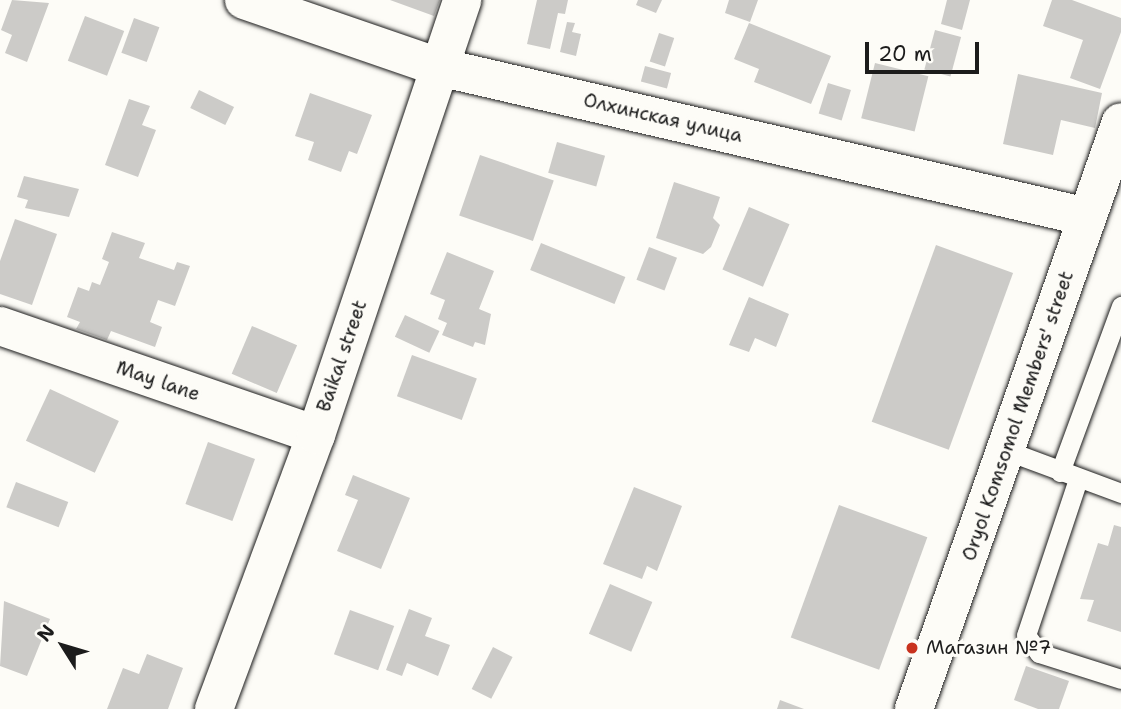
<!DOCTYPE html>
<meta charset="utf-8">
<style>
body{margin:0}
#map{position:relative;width:1121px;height:709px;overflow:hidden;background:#fdfcf7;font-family:"Shantell Sans",sans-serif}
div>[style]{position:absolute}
.building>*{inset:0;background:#cccbc8;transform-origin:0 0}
.roads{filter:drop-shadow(0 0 2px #1c1c1c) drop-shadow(0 0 2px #1c1c1c)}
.lane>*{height:19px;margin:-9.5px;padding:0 9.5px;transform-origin:9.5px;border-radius:9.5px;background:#fdfcf7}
.street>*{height:38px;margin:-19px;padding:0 19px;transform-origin:19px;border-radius:19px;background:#fdfcf7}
.secondary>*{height:38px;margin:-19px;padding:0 19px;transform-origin:19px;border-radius:19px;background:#fdfcf7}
.dots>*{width:19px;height:19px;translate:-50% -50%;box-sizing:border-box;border:4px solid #fdfcf7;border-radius:50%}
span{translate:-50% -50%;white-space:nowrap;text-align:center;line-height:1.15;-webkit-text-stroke:6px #fdfcf7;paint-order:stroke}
.street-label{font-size:19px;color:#1c1c1c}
.poi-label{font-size:19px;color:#1c1c1c}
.left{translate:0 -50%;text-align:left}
.north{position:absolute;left:28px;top:611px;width:70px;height:70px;-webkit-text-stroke:5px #fdfcf7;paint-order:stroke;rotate:307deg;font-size:19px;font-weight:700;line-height:28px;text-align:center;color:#1c1c1c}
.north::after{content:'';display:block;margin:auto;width:24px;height:32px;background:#1c1c1c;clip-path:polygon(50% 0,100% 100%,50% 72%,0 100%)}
.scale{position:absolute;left:865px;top:42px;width:114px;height:32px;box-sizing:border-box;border:4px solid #1c1c1c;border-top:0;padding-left:9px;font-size:21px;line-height:24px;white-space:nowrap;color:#1c1c1c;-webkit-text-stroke:5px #fdfcf7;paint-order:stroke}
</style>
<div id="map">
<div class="building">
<i style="clip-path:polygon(12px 0,49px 3px,27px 62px,5px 53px,12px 35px,1px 30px)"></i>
<i style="clip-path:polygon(390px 0,440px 0,434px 16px)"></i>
<i style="clip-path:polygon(537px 0,568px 0,565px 14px,558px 13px,550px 49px,527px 44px)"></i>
<i style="clip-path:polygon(638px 0,662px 0,656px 13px,636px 5px)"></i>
<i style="clip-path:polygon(729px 0,758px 0,750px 22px,725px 13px)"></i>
<i style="clip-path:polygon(947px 0,970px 0,962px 30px,941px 24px)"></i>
<i style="clip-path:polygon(1052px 0,1072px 0,1121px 18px,1121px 32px,1100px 89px,1070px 78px,1083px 40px,1043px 26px)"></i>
<i style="left:85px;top:16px;width:42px;height:48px;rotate:21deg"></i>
<i style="left:134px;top:18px;width:27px;height:37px;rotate:20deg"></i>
<i style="clip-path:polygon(567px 22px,575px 23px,572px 32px,581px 34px,576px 56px,560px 52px)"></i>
<i style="clip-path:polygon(749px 23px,831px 56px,811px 104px,754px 82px,759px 69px,734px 59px)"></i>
<i style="left:935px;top:30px;width:27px;height:41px;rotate:15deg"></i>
<i style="left:659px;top:33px;width:16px;height:30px;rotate:18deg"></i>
<i style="left:875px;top:63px;width:55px;height:57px;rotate:14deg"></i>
<i style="left:645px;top:66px;width:27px;height:16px;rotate:15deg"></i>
<i style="clip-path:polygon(1018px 74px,1102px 93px,1095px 128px,1061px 120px,1053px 155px,1003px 144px)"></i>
<i style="left:828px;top:83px;width:24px;height:32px;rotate:17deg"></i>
<i style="left:199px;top:90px;width:39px;height:20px;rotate:26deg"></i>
<i style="clip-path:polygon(310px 93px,372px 115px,357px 154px,349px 151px,341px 172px,308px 160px,314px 142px,295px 136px)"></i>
<i style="clip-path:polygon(129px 99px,150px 106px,142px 125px,156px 130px,138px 177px,105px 165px)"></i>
<i style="left:557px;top:142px;width:50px;height:32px;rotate:16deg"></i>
<i style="left:480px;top:155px;width:78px;height:64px;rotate:19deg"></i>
<i style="clip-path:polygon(24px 176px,79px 189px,69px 217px,25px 208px,28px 200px,17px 197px)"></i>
<i style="clip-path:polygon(674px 182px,720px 197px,713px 218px,720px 225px,711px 247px,703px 254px,656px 238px)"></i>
<i style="left:749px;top:207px;width:44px;height:68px;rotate:23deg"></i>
<i style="clip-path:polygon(15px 219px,57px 234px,32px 305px,0 294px,0 261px)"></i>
<i style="clip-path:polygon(112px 232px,145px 243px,139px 258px,174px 270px,177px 262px,190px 266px,175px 306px,158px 300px,150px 322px,162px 327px,155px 347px,111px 331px,107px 340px,76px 329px,80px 322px,67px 317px,78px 287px,89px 291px,92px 282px,100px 285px,109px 262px,102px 259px)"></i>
<i style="left:541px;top:243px;width:91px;height:29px;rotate:22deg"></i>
<i style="left:936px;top:245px;width:82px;height:188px;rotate:20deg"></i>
<i style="left:649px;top:247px;width:30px;height:35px;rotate:21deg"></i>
<i style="clip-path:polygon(447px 252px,494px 271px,479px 309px,491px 314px,485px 345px,475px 342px,473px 347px,442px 335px,447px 323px,438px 319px,445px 300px,430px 294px)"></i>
<i style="clip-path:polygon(749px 297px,789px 314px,776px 347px,755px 338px,749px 352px,729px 345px)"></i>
<i style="left:405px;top:315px;width:38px;height:24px;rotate:25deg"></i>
<i style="left:252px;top:326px;width:49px;height:52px;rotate:23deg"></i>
<i style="left:412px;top:355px;width:69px;height:44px;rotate:20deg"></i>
<i style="left:50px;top:389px;width:76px;height:57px;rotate:25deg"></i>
<i style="left:208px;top:442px;width:50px;height:66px;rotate:20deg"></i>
<i style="clip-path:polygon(353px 475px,410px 498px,381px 569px,337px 551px,358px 500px,345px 495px)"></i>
<i style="left:16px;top:482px;width:56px;height:27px;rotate:21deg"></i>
<i style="clip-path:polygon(634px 487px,682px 506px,657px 571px,647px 566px,642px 579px,603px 564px)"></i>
<i style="left:839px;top:505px;width:94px;height:141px;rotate:20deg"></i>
<i style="clip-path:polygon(1114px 525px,1121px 527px,1121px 632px,1087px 621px,1094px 600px,1080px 599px,1098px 543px,1108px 546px)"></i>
<i style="left:610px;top:584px;width:46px;height:54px;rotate:23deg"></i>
<i style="clip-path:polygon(4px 601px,50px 619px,27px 676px,0 666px)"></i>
<i style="clip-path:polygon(409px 609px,432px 618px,425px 636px,450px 645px,438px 676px,407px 663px,402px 676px,386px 670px)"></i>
<i style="left:350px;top:610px;width:47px;height:47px;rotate:20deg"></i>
<i style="left:493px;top:647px;width:22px;height:47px;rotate:27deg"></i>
<i style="clip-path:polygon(147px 654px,183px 668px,168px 709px,107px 709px,123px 668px,139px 674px)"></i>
<i style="clip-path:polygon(1026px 666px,1069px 681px,1059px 709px,1038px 709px,1014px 700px)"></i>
<i style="clip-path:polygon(780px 700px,804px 709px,777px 709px)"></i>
</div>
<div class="roads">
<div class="lane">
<i style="left:1008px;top:451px;width:121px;rotate:20.4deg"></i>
<i style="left:1060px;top:472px;width:177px;rotate:-69.8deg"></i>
<i style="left:1078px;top:479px;width:164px;rotate:108.4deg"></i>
<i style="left:1026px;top:635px;width:22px;rotate:54deg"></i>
<i style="left:1039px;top:653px;width:86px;rotate:17.6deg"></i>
</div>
<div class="street">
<i style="left:244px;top:0;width:206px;rotate:19deg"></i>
<i style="left:439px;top:67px;width:665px;rotate:13.03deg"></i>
<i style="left:0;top:326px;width:334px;rotate:19deg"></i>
<i style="left:214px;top:709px;width:292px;rotate:-69.6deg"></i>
<i style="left:316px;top:435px;width:459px;rotate:-71.4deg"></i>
</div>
<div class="secondary">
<i style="left:914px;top:709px;width:622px;rotate:-70.58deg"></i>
</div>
</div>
<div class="dots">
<i style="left:912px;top:648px;background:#c8321e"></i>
</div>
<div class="street-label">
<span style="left:663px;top:118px;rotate:13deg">Олхинская улица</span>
<span style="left:342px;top:356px;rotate:-71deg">Baikal street</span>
<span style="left:158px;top:381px;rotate:19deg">May lane</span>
<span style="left:1018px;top:416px;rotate:-71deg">Oryol Komsomol Members' street</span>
</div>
<div class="poi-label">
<span class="left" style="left:926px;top:648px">Магазин №7</span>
</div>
<div class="north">N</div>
<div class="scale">20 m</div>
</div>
